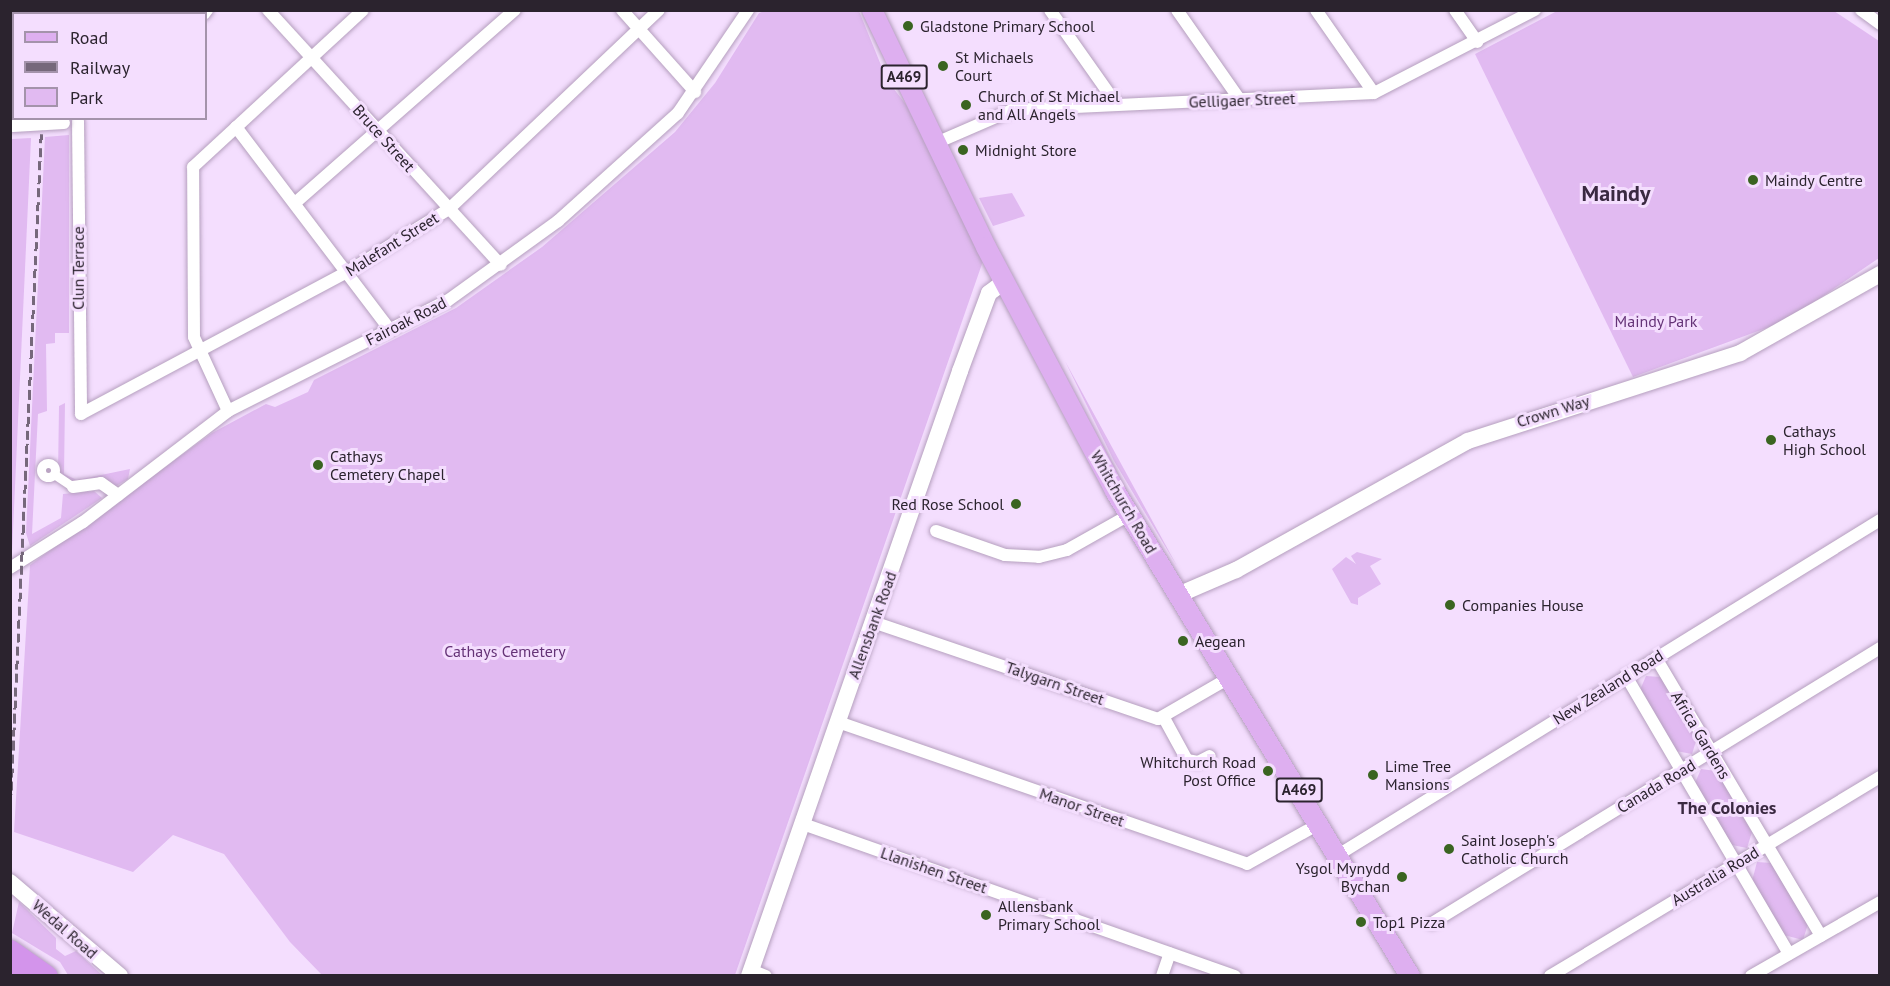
<!DOCTYPE html>
<style>
body{margin:0}
#map{position:relative;width:1890px;height:986px;overflow:hidden;background:#f4defe;font-family:"PT Sans",sans-serif}
div>[style]{position:absolute}
.green>*{inset:0;background:#e1baf1}
.roads{filter:drop-shadow(0 0 2px #b59fbe) drop-shadow(0 0 2px #b59fbe)}
.pedestrian>*{height:9px;margin:-4.5px;padding:0 4.5px;transform-origin:4.5px;border-radius:4.5px;background:#fff}
.pedestrian>.ring{margin:-4.5px;padding:0;box-sizing:content-box;background:none;border:9px solid #fff;border-radius:50%}
.minor>*{height:12px;margin:-6px;padding:0 6px;transform-origin:6px;border-radius:6px;background:#fff}
.tertiary>*{height:16px;margin:-8px;padding:0 8px;transform-origin:8px;border-radius:8px;background:#fff}
.primary>*{height:20px;margin:-10px;padding:0 10px;transform-origin:10px;border-radius:10px;background:#deaff0}
.trunk>*{height:21px;margin:-10.5px;padding:0 10.5px;transform-origin:10.5px;border-radius:10.5px;background:#d394eb}
.rail>*{height:3px;margin-top:-1.5px;transform-origin:0;background:repeating-linear-gradient(90deg,#76687b 0 9px,transparent 0 13.5px)}
.bridges{filter:drop-shadow(0 0 2px #b59fbe) drop-shadow(0 0 2px #b59fbe)}
.minor-bridge>*{height:12px;margin:-6px;padding:0 6px;transform-origin:6px;border-radius:6px;background:#fff}
.dots>*{width:16px;height:16px;translate:-50% -50%;box-sizing:border-box;border:3px solid #f4defe;border-radius:50%}
span{translate:-50% -50%;white-space:nowrap;text-align:center;line-height:1.15;-webkit-text-stroke:6px #f4defe;paint-order:stroke}
.shield-label span{padding:2px 4px;background:#f4defe;border:2px solid;border-radius:4px;-webkit-text-stroke-width:0}
.shield-label{font-size:15px;color:#2b232e;font-weight:700}
.poi-label{font-size:16px;color:#2b232e}
.left{translate:0 -50%;text-align:left}
.right{translate:-100% -50%;text-align:right}
.street-label{font-size:16px;color:#2b232e}
.park-label{font-size:16px;color:#653377}
.neighbourhood-label{font-size:18px;color:#3a2941;font-weight:700}
.district-label{font-size:22px;color:#3a2941;font-weight:700}
.frame{position:absolute;inset:0;border:12px solid #2b232e;pointer-events:none}
.legend{position:absolute;left:12px;top:12px;width:195px;height:108px;box-sizing:border-box;background:#f4defe;border:2px solid #a493ab;margin:0;padding:8px 10px;list-style:none;font-size:18px;color:#2b232e}
.legend li{display:flex;align-items:center;gap:12px;height:30px}
.legend b{width:30px;border:2px solid #a493ab}
</style>
<div id="map">
<div class="green">
<i style="clip-path:polygon(768px 10px,859px 11px,887px 80px,907px 106px,983px 261px,735px 975px,322px 975px,290px 942px,224px 854px,173px 835px,133px 872px,14px 832px,30px 565px,212px 433px,266px 404px,275px 407px,308px 392px,314px 380px,456px 308px,542px 247px,675px 132px,715px 83px,759px 13px)"></i>
<i style="clip-path:polygon(1557px 11px,1834px 11px,1879px 41px,1879px 258px,1788px 320px,1633px 377px,1475px 54px)"></i>
<i style="clip-path:polygon(69px 135px,69px 333px,55px 333px,55px 343px,46px 344px,47px 411px,38px 414px,32px 534px,61px 518px,63px 494px,94px 491px,102px 498px,30px 546px,26px 533px,45px 137px)"></i>
<i style="clip-path:polygon(31px 138px,12px 552px,11px 554px,10px 149px,12px 139px)"></i>
<i style="clip-path:polygon(1012px 193px,1025px 216px,993px 226px,979px 198px)"></i>
<i style="clip-path:polygon(1065px 361px,1136px 491px,1177px 566px,1114px 461px)"></i>
<i style="clip-path:polygon(65px 403px,64px 474px,77px 480px,130px 469px,128px 479px,116px 486px,73px 484px,58px 474px,59px 406px)"></i>
<i style="clip-path:polygon(1357px 552px,1382px 559px,1370px 566px,1381px 584px,1358px 598px,1358px 605px,1351px 603px,1332px 569px,1346px 557px,1356px 564px,1351px 556px)"></i>
<i style="clip-path:polygon(1646px 676px,1661px 677px,1697px 738px,1692px 754px,1676px 751px,1640px 690px)"></i>
<i style="clip-path:polygon(1701px 769px,1716px 771px,1752px 832px,1747px 848px,1732px 845px,1695px 783px)"></i>
<i style="clip-path:polygon(1757px 862px,1772px 863px,1808px 924px,1803px 940px,1784px 935px,1752px 881px)"></i>
<i style="clip-path:polygon(19px 902px,56px 938px,56px 949px,65px 956px,76px 951px,102px 975px,68px 975px,60px 962px,12px 933px)"></i>
</div>
<div class="roads">
<div class="pedestrian">
<i class="ring" style="left:41px;top:463px;width:5px;height:5px"></i>
<i style="left:54px;top:474px;width:23px;rotate:34deg"></i>
</div>
<div class="minor">
<i style="left:117px;top:10px;width:5px;rotate:53deg"></i>
<i style="left:268px;top:10px;width:345px;rotate:47.6deg"></i>
<i style="left:622px;top:10px;width:110px;rotate:48.3deg"></i>
<i style="left:1050px;top:10px;width:116px;rotate:54.8deg"></i>
<i style="left:1177px;top:10px;width:110px;rotate:55deg"></i>
<i style="left:1316px;top:10px;width:101px;rotate:55.1deg"></i>
<i style="left:1455px;top:10px;width:39px;rotate:55deg"></i>
<i style="left:1861px;top:10px;width:24px;rotate:36deg"></i>
<i style="left:204px;top:14px;width:5px;rotate:-53deg"></i>
<i style="left:78px;top:121px;width:293px;rotate:89.4deg"></i>
<i style="left:81px;top:414px;width:302px;rotate:-28.1deg"></i>
<i style="left:347px;top:272px;width:120px;rotate:-31.7deg"></i>
<i style="left:449px;top:209px;width:289px;rotate:-43.5deg"></i>
<i style="left:236px;top:127px;width:255px;rotate:52.8deg"></i>
<i style="left:936px;top:143px;width:83px;rotate:-23.5deg"></i>
<i style="left:1012px;top:110px;width:362px;rotate:-2.7deg"></i>
<i style="left:1374px;top:93px;width:181px;rotate:-27.3deg"></i>
<i style="left:295px;top:203px;width:293px;rotate:-41.3deg"></i>
<i style="left:228px;top:411px;width:81px;rotate:-114.7deg"></i>
<i style="left:194px;top:337px;width:170px;rotate:-90.3deg"></i>
<i style="left:193px;top:167px;width:231px;rotate:-42.7deg"></i>
<i style="left:73px;top:487px;width:28px;rotate:-8deg"></i>
<i style="left:101px;top:483px;width:21px;rotate:35deg"></i>
<i style="left:936px;top:531px;width:73px;rotate:19.2deg"></i>
<i style="left:1005px;top:555px;width:34px;rotate:3deg"></i>
<i style="left:1039px;top:557px;width:29px;rotate:-14deg"></i>
<i style="left:1067px;top:550px;width:71px;rotate:-29.4deg"></i>
<i style="left:10px;top:568px;width:86px;rotate:-32.2deg"></i>
<i style="left:83px;top:522px;width:183px;rotate:-37.4deg"></i>
<i style="left:228px;top:411px;width:245px;rotate:-26.7deg"></i>
<i style="left:447px;top:301px;width:137px;rotate:-35.8deg"></i>
<i style="left:558px;top:221px;width:161px;rotate:-42deg"></i>
<i style="left:678px;top:113px;width:125px;rotate:-55.8deg"></i>
<i style="left:873px;top:622px;width:301px;rotate:18.8deg"></i>
<i style="left:1158px;top:719px;width:82px;rotate:-30deg"></i>
<i style="left:1656px;top:658px;width:323px;rotate:59.3deg"></i>
<i style="left:1626px;top:676px;width:322px;rotate:59.6deg"></i>
<i style="left:1164px;top:718px;width:48px;rotate:61.3deg"></i>
<i style="left:1187px;top:760px;width:11px;rotate:10deg"></i>
<i style="left:1198px;top:762px;width:13px;rotate:-27deg"></i>
<i style="left:838px;top:722px;width:433px;rotate:19.1deg"></i>
<i style="left:1247px;top:864px;width:82px;rotate:-29.1deg"></i>
<i style="left:803px;top:824px;width:458px;rotate:19.4deg"></i>
<i style="left:1338px;top:855px;width:637px;rotate:-31.72deg"></i>
<i style="left:1432px;top:923px;width:526px;rotate:-31.54deg"></i>
<i style="left:751px;top:970px;width:16px;rotate:22deg"></i>
<i style="left:1162px;top:976px;width:24px;rotate:-71deg"></i>
<i style="left:1550px;top:976px;width:385px;rotate:-31.1deg"></i>
<i style="left:1751px;top:976px;width:149px;rotate:-29.8deg"></i>
</div>
<div class="tertiary">
<i style="left:1178px;top:595px;width:63px;rotate:-23.3deg"></i>
<i style="left:1236px;top:570px;width:265px;rotate:-29.1deg"></i>
<i style="left:1468px;top:441px;width:286px;rotate:-17.9deg"></i>
<i style="left:1740px;top:353px;width:161px;rotate:-29.4deg"></i>
<i style="left:10px;top:882px;width:145px;rotate:40.5deg"></i>
<i style="left:749px;top:976px;width:641px;rotate:-70.77deg"></i>
<i style="left:960px;top:371px;width:83px;rotate:-69.6deg"></i>
<i style="left:989px;top:293px;width:19px;rotate:-36deg"></i>
</div>
<div class="primary">
<i style="left:872px;top:10px;width:263px;rotate:64.3deg"></i>
<i style="left:986px;top:247px;width:276px;rotate:62.1deg"></i>
<i style="left:1115px;top:491px;width:568px;rotate:58.69deg"></i>
</div>
<div class="trunk">
<i style="left:10px;top:950px;width:45px;rotate:35.1deg"></i>
<i style="left:10px;top:970px;width:10px;rotate:37deg"></i>
</div>
</div>
<div class="rail">
<i style="left:46px;top:14px;width:4px;rotate:-90deg"></i>
<i style="left:10px;top:817px;width:700px;rotate:-87.38deg"></i>
</div>
<div class="bridges">
<div class="minor-bridge">
<i style="left:13px;top:126px;width:51px;rotate:-3.4deg"></i>
</div>
</div>
<div class="dots">
<i style="left:908px;top:26px;background:#3a6421"></i>
<i style="left:943px;top:66px;background:#3a6421"></i>
<i style="left:966px;top:105px;background:#3a6421"></i>
<i style="left:963px;top:150px;background:#3a6421"></i>
<i style="left:1753px;top:180px;background:#3a6421"></i>
<i style="left:1771px;top:440px;background:#3a6421"></i>
<i style="left:318px;top:465px;background:#3a6421"></i>
<i style="left:1016px;top:504px;background:#3a6421"></i>
<i style="left:1450px;top:605px;background:#3a6421"></i>
<i style="left:1183px;top:641px;background:#3a6421"></i>
<i style="left:1268px;top:771px;background:#3a6421"></i>
<i style="left:1373px;top:775px;background:#3a6421"></i>
<i style="left:1449px;top:849px;background:#3a6421"></i>
<i style="left:1402px;top:877px;background:#3a6421"></i>
<i style="left:986px;top:915px;background:#3a6421"></i>
<i style="left:1361px;top:922px;background:#3a6421"></i>
</div>
<div class="shield-label">
<span style="left:904px;top:77px">A469</span>
<span style="left:1299px;top:790px">A469</span>
</div>
<div class="poi-label">
<span class="left" style="left:920px;top:26px">Gladstone Primary School</span>
<span class="left" style="left:955px;top:66px">St Michaels<br>Court</span>
<span class="left" style="left:978px;top:105px">Church of St Michael<br>and All Angels</span>
<span class="left" style="left:975px;top:150px">Midnight Store</span>
<span class="left" style="left:1765px;top:180px">Maindy Centre</span>
<span class="left" style="left:1783px;top:440px">Cathays<br>High School</span>
<span class="left" style="left:330px;top:465px">Cathays<br>Cemetery Chapel</span>
<span class="right" style="left:1004px;top:504px">Red Rose School</span>
<span class="left" style="left:1462px;top:605px">Companies House</span>
<span class="left" style="left:1195px;top:641px">Aegean</span>
<span class="right" style="left:1256px;top:771px">Whitchurch Road<br>Post Office</span>
<span class="left" style="left:1385px;top:775px">Lime Tree<br>Mansions</span>
<span class="left" style="left:1461px;top:849px">Saint Joseph's<br>Catholic Church</span>
<span class="right" style="left:1390px;top:877px">Ysgol Mynydd<br>Bychan</span>
<span class="left" style="left:998px;top:915px">Allensbank<br>Primary School</span>
<span class="left" style="left:1373px;top:922px">Top1 Pizza</span>
</div>
<div class="street-label">
<span style="left:1242px;top:100px;rotate:-2deg">Gelligaer Street</span>
<span style="left:384px;top:138px;rotate:48deg">Bruce Street</span>
<span style="left:392px;top:244px;rotate:-32deg">Malefant Street</span>
<span style="left:78px;top:268px;rotate:-90deg">Clun Terrace</span>
<span style="left:406px;top:321px;rotate:-27deg">Fairoak Road</span>
<span style="left:1553px;top:411px;rotate:-17deg">Crown Way</span>
<span style="left:1124px;top:502px;rotate:60deg">Whitchurch Road</span>
<span style="left:872px;top:625px;rotate:-70deg">Allensbank Road</span>
<span style="left:1055px;top:683px;rotate:19deg">Talygarn Street</span>
<span style="left:1608px;top:687px;rotate:-32deg">New Zealand Road</span>
<span style="left:1701px;top:735px;rotate:59deg">Africa Gardens</span>
<span style="left:1656px;top:786px;rotate:-31deg">Canada Road</span>
<span style="left:1082px;top:807px;rotate:19deg">Manor Street</span>
<span style="left:934px;top:870px;rotate:19deg">Llanishen Street</span>
<span style="left:1715px;top:876px;rotate:-31deg">Australia Road</span>
<span style="left:65px;top:929px;rotate:41deg">Wedal Road</span>
</div>
<div class="park-label">
<span style="left:1656px;top:321px">Maindy Park</span>
<span style="left:505px;top:651px">Cathays Cemetery</span>
</div>
<div class="neighbourhood-label">
<span style="left:1727px;top:808px">The Colonies</span>
</div>
<div class="district-label">
<span style="left:1616px;top:194px">Maindy</span>
</div>
<div class="frame"></div>
<ul class="legend">
<li><b style="height:8px;background:#deaff0"></b>Road</li>
<li><b style="height:8px;background:#76687b"></b>Railway</li>
<li><b style="height:16px;background:#e1baf1"></b>Park</li>
</ul>
</div>
